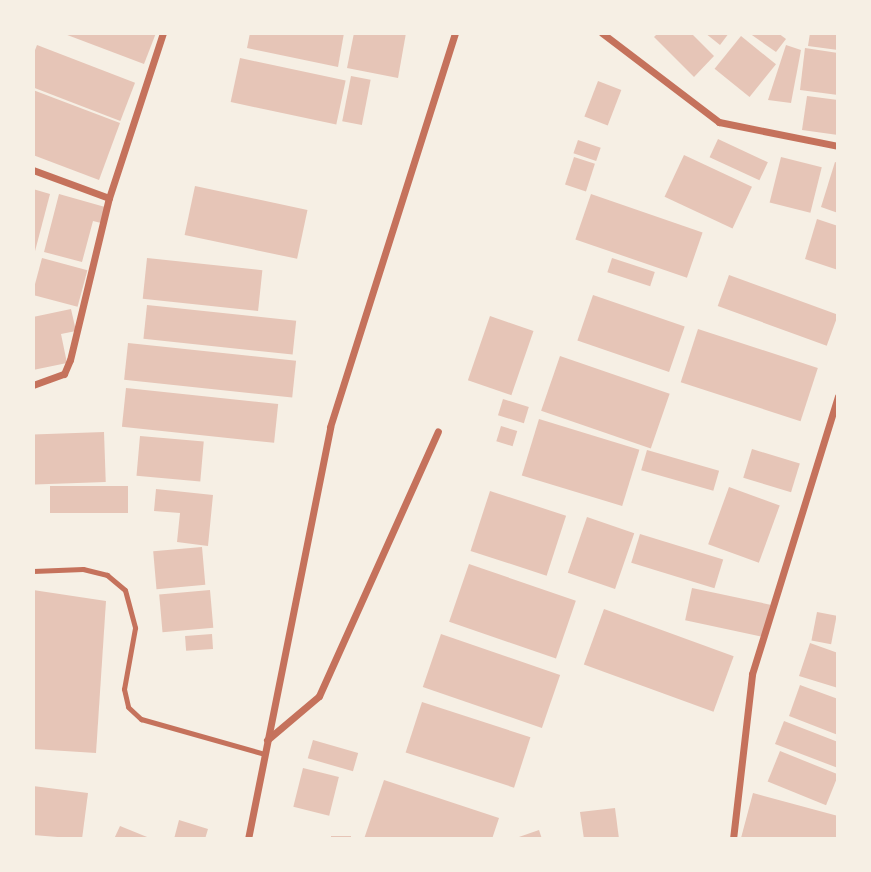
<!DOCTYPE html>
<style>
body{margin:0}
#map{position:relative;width:871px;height:872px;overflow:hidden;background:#f6efe4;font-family:Mulish,sans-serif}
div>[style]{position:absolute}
.building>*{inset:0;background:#e6c5b7;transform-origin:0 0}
.service>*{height:5px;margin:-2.5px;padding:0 2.5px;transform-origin:2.5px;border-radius:2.5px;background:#c5725c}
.minor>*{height:7px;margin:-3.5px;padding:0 3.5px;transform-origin:3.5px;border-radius:3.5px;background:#c5725c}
span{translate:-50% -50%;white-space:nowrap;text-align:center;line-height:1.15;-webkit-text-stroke:7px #f6efe4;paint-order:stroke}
.frame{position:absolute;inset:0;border:35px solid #f6efe4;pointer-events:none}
</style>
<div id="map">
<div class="building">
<i style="clip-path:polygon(62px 33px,156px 33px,144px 64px)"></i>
<i style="clip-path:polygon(250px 33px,344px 33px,338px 67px,247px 48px)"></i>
<i style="clip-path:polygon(354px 33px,406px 33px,398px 78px,347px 68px)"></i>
<i style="clip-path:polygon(658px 33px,691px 33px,714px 56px,694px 77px,654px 37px)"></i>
<i style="clip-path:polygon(705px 33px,729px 33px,720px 45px)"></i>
<i style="clip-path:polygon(749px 33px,778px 33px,786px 39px,776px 52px)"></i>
<i style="clip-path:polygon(810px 33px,838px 33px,838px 50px,808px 46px)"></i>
<i style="left:741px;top:36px;width:45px;height:42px;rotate:39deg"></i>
<i style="left:37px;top:45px;width:105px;height:41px;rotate:21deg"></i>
<i style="clip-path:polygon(786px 45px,801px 50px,791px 103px,768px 100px)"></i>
<i style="clip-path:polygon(805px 48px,838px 53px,838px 95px,800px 90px)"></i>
<i style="left:240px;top:58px;width:108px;height:45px;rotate:12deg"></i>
<i style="left:351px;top:76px;width:20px;height:46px;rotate:11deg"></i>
<i style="left:598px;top:81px;width:25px;height:38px;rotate:21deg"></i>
<i style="clip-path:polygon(33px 90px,120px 123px,99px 180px,33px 155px)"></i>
<i style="clip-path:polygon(807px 96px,838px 100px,838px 135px,802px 130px)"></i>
<i style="left:718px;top:139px;width:55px;height:20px;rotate:25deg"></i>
<i style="left:578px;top:140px;width:24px;height:14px;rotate:19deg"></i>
<i style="left:684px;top:155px;width:75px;height:46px;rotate:25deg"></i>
<i style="left:574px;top:157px;width:22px;height:29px;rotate:18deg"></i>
<i style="left:781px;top:157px;width:42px;height:47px;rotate:14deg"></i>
<i style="clip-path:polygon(835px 162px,838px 163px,838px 213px,821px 207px)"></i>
<i style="left:195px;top:186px;width:115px;height:50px;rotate:12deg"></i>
<i style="clip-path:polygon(33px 189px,50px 194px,34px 255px,33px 254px)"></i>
<i style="clip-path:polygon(59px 194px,105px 207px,101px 223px,93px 221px,82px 262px,44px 252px)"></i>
<i style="left:591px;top:194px;width:118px;height:48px;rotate:19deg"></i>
<i style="clip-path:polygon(817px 219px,838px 226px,838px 270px,805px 259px)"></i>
<i style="left:42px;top:258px;width:47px;height:38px;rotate:15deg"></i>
<i style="left:147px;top:258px;width:116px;height:41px;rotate:6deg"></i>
<i style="left:612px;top:258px;width:45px;height:15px;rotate:18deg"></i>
<i style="left:729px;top:275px;width:116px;height:33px;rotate:20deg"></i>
<i style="left:593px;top:295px;width:97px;height:48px;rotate:19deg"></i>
<i style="left:147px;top:305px;width:150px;height:34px;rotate:6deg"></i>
<i style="clip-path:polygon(71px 309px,76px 331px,61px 334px,67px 363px,33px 370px,33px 317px)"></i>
<i style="left:490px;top:316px;width:46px;height:68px;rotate:19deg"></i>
<i style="left:698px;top:329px;width:126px;height:56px;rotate:18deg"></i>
<i style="left:128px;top:343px;width:169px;height:37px;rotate:6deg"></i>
<i style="left:560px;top:356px;width:116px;height:58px;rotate:19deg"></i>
<i style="left:126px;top:388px;width:153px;height:39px;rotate:6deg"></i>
<i style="left:503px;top:399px;width:27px;height:17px;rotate:17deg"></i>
<i style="left:539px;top:419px;width:105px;height:59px;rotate:17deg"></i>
<i style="left:501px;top:426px;width:17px;height:16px;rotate:17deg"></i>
<i style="left:104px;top:432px;width:50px;height:71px;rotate:88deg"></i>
<i style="left:140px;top:436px;width:64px;height:40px;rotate:5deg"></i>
<i style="left:752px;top:449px;width:50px;height:30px;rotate:17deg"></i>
<i style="left:647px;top:450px;width:75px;height:21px;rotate:16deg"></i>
<i style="left:50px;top:486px;width:78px;height:27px"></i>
<i style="left:729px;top:487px;width:54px;height:61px;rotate:20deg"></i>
<i style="clip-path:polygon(156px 489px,213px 495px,208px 546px,177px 542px,180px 513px,154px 511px)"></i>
<i style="left:490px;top:491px;width:80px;height:63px;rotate:18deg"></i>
<i style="left:587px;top:517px;width:50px;height:59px;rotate:19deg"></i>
<i style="left:640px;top:534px;width:87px;height:30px;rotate:17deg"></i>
<i style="left:202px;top:547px;width:38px;height:49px;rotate:85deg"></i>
<i style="left:469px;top:564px;width:113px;height:61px;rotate:19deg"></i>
<i style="left:692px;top:588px;width:80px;height:33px;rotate:12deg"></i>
<i style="clip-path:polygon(33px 590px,106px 601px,96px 753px,33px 749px)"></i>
<i style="left:210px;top:590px;width:38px;height:51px;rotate:85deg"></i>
<i style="left:604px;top:609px;width:138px;height:59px;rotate:20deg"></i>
<i style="left:817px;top:612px;width:20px;height:29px;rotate:11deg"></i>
<i style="left:212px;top:634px;width:15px;height:27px;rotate:86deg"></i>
<i style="left:441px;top:634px;width:126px;height:56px;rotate:19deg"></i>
<i style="clip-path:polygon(810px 643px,838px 653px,838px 688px,799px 676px)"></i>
<i style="clip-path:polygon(800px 685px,838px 699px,838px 735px,789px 716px)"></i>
<i style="left:422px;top:702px;width:114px;height:53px;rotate:18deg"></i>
<i style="clip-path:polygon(784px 721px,838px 742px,838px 768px,775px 744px)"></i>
<i style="left:313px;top:740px;width:47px;height:19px;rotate:16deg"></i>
<i style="left:780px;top:751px;width:63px;height:33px;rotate:22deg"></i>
<i style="left:303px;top:768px;width:37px;height:40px;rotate:14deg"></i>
<i style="clip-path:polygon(384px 780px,499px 818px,492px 839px,364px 839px)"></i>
<i style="clip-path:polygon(33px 786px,88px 793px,82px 839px,33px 835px)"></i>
<i style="clip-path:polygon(753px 793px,838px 816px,838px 839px,741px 838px)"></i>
<i style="clip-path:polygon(615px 808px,619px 839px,584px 839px,580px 812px)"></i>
<i style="clip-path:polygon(179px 820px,208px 829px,205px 839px,174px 839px)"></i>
<i style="clip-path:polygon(120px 826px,152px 839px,114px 839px)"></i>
<i style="clip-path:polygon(539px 830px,542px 839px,516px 839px,516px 838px)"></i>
<i style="left:331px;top:836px;width:20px;height:3px"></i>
</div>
<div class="service">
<i style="left:33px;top:571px;width:50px;rotate:-2.3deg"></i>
<i style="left:83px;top:569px;width:25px;rotate:14deg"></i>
<i style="left:107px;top:575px;width:23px;rotate:40deg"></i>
<i style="left:125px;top:590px;width:39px;rotate:75deg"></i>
<i style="left:135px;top:628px;width:62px;rotate:100.2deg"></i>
<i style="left:124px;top:689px;width:18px;rotate:77deg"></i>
<i style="left:128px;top:707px;width:18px;rotate:43deg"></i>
<i style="left:141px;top:719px;width:129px;rotate:15.8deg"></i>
</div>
<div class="minor">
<i style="left:602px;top:33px;width:147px;rotate:37.3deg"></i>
<i style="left:719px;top:122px;width:121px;rotate:11.4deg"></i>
<i style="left:33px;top:170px;width:81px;rotate:20.2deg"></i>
<i style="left:33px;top:385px;width:33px;rotate:-20deg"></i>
<i style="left:64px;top:374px;width:15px;rotate:-67deg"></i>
<i style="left:70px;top:360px;width:167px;rotate:-76.5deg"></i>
<i style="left:109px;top:198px;width:174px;rotate:-71.9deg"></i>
<i style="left:267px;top:740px;width:68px;rotate:-40.2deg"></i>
<i style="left:319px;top:696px;width:290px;rotate:-65.8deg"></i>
<i style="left:248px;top:839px;width:420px;rotate:-78.7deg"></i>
<i style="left:330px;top:427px;width:413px;rotate:-72.4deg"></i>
<i style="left:733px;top:839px;width:166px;rotate:-83.4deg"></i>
<i style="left:752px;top:674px;width:291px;rotate:-72.8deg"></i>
</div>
<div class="frame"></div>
</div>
